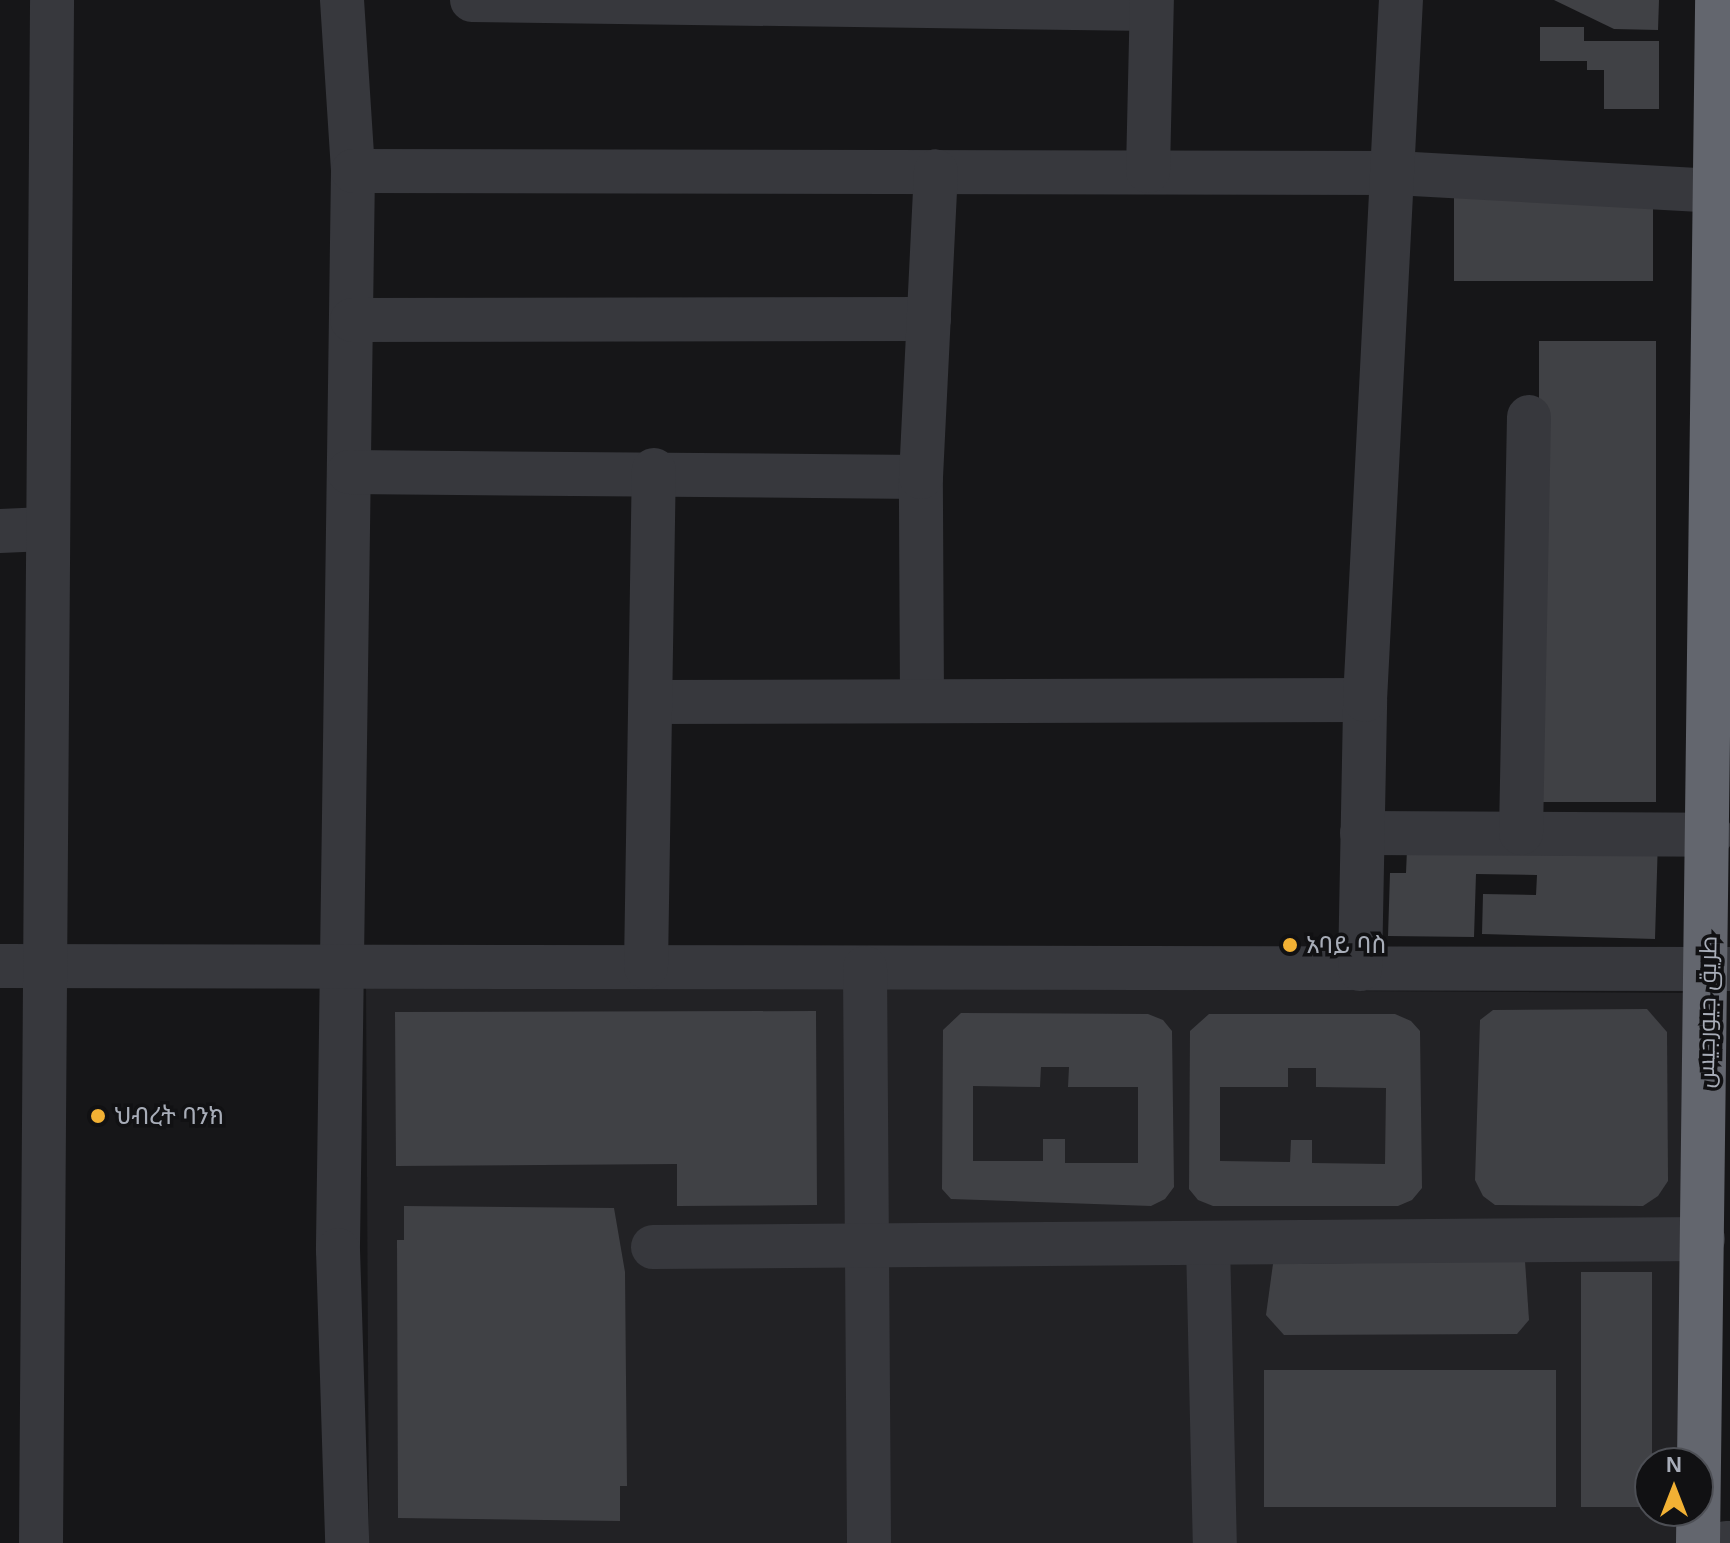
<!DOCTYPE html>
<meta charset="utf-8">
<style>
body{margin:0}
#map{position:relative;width:1730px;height:1543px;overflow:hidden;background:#161618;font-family:Arial,Cairo,"Noto Sans Ethiopic",sans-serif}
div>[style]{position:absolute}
.built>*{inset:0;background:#222225}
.building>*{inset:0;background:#404145;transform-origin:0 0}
.minor>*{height:44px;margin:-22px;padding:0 22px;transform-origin:22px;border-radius:22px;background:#37383d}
.highway>*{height:44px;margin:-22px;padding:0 22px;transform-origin:22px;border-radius:22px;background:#63666e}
.dots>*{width:22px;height:22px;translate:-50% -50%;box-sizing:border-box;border:4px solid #111113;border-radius:50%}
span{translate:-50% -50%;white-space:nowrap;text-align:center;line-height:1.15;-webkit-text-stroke:7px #111113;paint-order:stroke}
.poi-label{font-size:24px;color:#a8adb8}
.left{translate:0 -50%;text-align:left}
.street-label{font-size:24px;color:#a8adb8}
.north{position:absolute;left:1634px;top:1447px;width:80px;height:80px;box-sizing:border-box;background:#111113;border:2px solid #4d4f55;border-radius:50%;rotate:0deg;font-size:22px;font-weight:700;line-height:32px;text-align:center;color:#a8adb8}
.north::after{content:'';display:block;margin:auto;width:28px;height:36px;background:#f2b134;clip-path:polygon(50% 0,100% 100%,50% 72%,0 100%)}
</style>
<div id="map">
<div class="built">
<i style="clip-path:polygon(366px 985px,1687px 993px,1684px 1463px,1650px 1463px,1650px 1511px,1684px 1511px,1684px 1543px,369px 1543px)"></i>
</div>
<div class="building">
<i style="clip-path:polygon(1554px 0,1659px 0,1658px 30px,1614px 29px)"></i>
<i style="clip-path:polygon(1540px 27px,1584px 27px,1584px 41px,1659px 41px,1659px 109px,1604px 109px,1604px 70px,1587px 70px,1587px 61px,1540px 61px)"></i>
<i style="clip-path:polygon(1454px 184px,1653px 200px,1653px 281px,1454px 281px)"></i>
<i style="left:1539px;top:341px;width:117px;height:461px"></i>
<i style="clip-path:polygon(1408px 825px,1658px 839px,1655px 939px,1482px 934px,1483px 894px,1536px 895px,1537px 875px,1476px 874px,1474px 937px,1388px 936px,1390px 873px,1406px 873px)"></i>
<i style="clip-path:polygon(1647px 1009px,1667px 1032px,1668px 1181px,1658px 1196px,1643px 1206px,1495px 1205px,1483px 1196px,1475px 1180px,1480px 1020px,1493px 1010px)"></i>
<i style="clip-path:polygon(816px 1011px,817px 1205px,677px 1206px,677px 1164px,396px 1166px,395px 1012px)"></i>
<i style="clip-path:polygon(evenodd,961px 1013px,1148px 1014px,1163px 1020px,1172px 1031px,1174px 1187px,1165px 1199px,1151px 1206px,951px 1199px,942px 1189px,943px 1030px,961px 1013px,1041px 1067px,1069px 1067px,1068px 1087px,1138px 1087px,1138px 1163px,1065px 1163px,1065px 1139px,1043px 1139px,1043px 1161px,973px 1161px,973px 1086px,1040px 1087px,1041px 1067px)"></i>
<i style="clip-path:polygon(evenodd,1209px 1014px,1395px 1014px,1411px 1021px,1420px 1031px,1422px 1188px,1412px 1200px,1398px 1206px,1213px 1206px,1198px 1200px,1189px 1189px,1190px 1031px,1209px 1014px,1288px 1068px,1316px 1068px,1316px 1087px,1386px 1088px,1385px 1164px,1312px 1163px,1312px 1140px,1291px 1140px,1290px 1162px,1220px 1161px,1220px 1087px,1288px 1087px,1288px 1068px)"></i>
<i style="clip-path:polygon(404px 1206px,614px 1208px,625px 1272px,627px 1486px,620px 1486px,620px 1521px,398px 1518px,397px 1240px,404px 1240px)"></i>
<i style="clip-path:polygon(1525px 1261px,1529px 1320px,1517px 1334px,1284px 1335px,1266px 1315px,1273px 1264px)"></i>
<i style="left:1581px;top:1272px;width:71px;height:235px"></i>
<i style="left:1264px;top:1370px;width:292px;height:137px"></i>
</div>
<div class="minor">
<i style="left:342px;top:0;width:171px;rotate:86.3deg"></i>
<i style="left:353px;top:171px;width:1079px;rotate:90.8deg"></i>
<i style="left:338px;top:1250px;width:293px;rotate:88.2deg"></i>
<i style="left:472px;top:0;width:679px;rotate:0.76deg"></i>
<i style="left:353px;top:171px;width:1042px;rotate:0.11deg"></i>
<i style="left:1395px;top:173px;width:320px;rotate:3.2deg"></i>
<i style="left:1148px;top:171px;width:171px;rotate:-88.7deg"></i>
<i style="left:352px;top:320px;width:577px;rotate:-0.1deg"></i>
<i style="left:349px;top:472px;width:572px;rotate:0.5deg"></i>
<i style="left:0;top:531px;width:45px;rotate:-2.5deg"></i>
<i style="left:922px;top:699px;width:222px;rotate:-90.3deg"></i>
<i style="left:921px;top:477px;width:306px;rotate:-87.2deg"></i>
<i style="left:653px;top:702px;width:712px;rotate:-0.16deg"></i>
<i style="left:1362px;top:833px;width:349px;rotate:0.3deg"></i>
<i style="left:1521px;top:833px;width:416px;rotate:-88.9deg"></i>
<i style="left:0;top:966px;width:1730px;rotate:0.1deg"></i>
<i style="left:646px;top:967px;width:497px;rotate:-89.1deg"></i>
<i style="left:865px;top:968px;width:575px;rotate:89.6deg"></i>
<i style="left:1360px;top:969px;width:269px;rotate:-88.9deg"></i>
<i style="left:1365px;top:700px;width:701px;rotate:-87.06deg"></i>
<i style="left:1208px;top:1243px;width:300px;rotate:88.7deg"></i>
<i style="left:653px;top:1247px;width:1050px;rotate:-0.44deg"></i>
<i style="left:41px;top:1543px;width:1543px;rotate:-89.59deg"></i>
<i style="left:1726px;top:1543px;width:4px"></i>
</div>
<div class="highway">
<i style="left:1698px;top:1543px;width:1543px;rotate:-89.29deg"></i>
</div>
<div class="dots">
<i style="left:1290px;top:945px;background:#f2b134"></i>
<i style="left:98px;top:1116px;background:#f2b134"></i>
</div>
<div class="poi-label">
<span class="left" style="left:1306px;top:945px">አባይ ባስ</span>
<span class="left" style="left:114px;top:1116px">ህብረት ባንክ</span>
</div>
<div class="street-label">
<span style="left:1707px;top:1012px;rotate:-89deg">طريق جيورجيس</span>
</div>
<div class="north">N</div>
</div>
